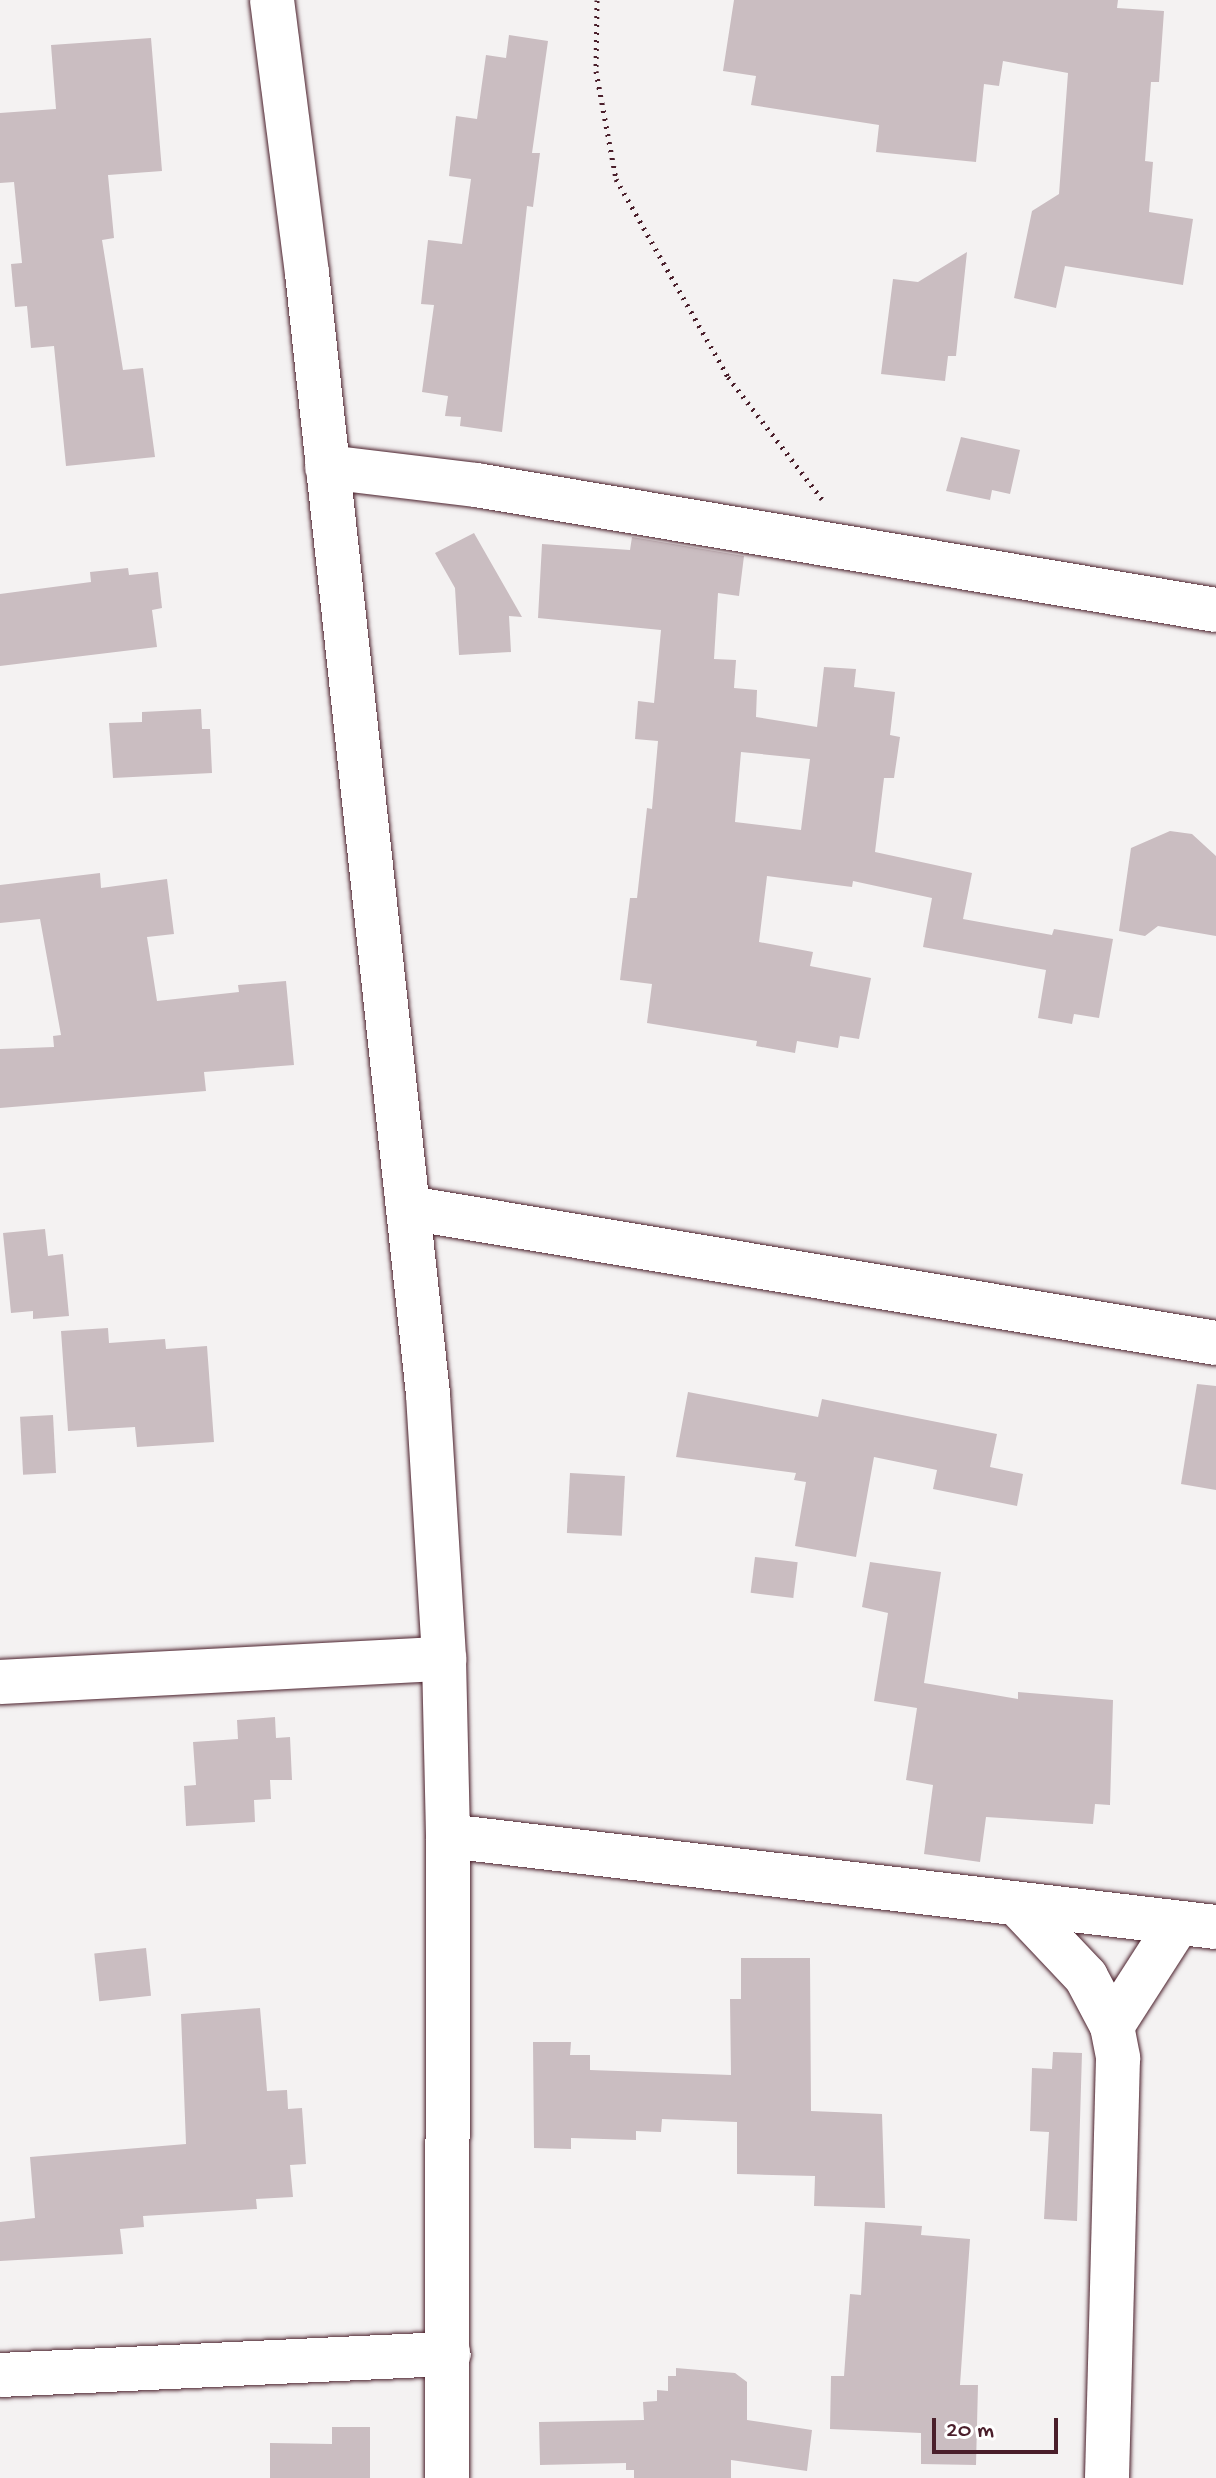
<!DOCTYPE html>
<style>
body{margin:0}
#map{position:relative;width:1216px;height:2478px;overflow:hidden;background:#f4f2f2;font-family:"Gochi Hand",sans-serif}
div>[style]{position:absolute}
.building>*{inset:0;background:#cabdc1;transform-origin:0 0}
.path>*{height:5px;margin-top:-2.5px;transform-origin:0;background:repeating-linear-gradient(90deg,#4a1f2b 0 2px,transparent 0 8px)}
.roads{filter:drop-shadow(0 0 2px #4a1f2b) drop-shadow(0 0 2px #4a1f2b)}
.minor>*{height:44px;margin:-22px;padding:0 22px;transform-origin:22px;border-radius:22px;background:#fff}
span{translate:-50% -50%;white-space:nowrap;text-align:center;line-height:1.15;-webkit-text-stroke:6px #fff;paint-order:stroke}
.scale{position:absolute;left:932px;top:2418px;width:126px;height:36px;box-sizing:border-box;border:4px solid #4a1f2b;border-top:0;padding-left:10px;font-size:24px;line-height:28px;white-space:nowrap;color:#4a1f2b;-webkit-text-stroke:6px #fff;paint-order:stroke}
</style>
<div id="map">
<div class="building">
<i style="clip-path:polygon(734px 0,1118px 0,1117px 8px,1164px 11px,1159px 82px,1151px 82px,1145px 161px,1153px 162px,1149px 212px,1193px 219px,1183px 285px,1065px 266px,1056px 308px,1014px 298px,1032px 211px,1059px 194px,1068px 73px,1003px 61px,999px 86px,984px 84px,976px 162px,876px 152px,879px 125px,751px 105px,756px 76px,723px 71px)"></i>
<i style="clip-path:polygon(509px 35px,548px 41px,532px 153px,540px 153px,533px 207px,527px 206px,502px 432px,460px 426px,461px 417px,445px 416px,448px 396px,422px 392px,434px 305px,421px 304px,428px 240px,462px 244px,471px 179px,449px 176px,456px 116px,477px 119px,486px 55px,506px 58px)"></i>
<i style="clip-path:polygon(151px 38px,162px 171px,108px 175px,114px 238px,102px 240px,123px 370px,143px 368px,155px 457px,66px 466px,54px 346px,31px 348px,27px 306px,15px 307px,11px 264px,22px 263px,14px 182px,0 183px,0 113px,56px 109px,51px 45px)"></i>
<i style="clip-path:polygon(967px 252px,956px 356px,948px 356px,945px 381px,881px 374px,893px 279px,918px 282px)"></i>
<i style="clip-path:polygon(961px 437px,1020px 450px,1010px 494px,992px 490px,990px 500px,946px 491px)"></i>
<i style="clip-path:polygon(474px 533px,522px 617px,509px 616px,511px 652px,459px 655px,455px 588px,435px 553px)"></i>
<i style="clip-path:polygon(evenodd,632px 537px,744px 556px,739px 596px,718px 593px,714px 659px,736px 660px,734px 688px,757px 690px,756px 717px,817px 727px,824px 667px,856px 669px,854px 687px,895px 692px,890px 735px,900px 737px,894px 778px,884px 778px,875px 852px,972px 873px,963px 919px,1052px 935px,1054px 929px,1113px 939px,1099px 1018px,1074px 1014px,1072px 1024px,1038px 1018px,1046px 970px,923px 947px,932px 898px,853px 881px,852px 887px,767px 876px,759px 942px,813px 952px,810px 966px,871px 978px,859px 1039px,840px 1036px,838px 1048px,797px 1041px,795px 1053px,756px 1046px,757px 1041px,647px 1023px,652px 984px,620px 980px,630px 898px,637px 898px,647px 808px,652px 809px,658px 741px,635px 739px,638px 701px,654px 703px,661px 630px,538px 618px,542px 544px,630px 550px,632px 537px,741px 752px,810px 759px,801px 830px,735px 822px,741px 752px)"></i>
<i style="clip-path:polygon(128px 568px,129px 575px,158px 572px,162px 608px,152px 610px,157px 647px,0 666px,0 594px,91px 582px,90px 572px)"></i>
<i style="clip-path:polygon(201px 709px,202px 729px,210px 729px,212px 773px,113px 778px,109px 723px,142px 722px,142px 712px)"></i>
<i style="clip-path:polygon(1170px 831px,1192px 834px,1216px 856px,1216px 936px,1158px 926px,1145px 936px,1119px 931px,1131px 848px)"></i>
<i style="clip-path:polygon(100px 873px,101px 888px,167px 879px,174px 934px,147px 937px,157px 1001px,239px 992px,238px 985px,286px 981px,294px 1065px,204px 1072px,206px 1091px,0 1108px,0 1049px,54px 1047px,53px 1036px,61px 1035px,40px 919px,0 923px,0 885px)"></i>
<i style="clip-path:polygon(45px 1229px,48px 1256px,63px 1254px,69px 1316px,33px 1319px,33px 1311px,11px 1313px,3px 1233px)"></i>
<i style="clip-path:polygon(108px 1328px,109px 1343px,165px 1339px,166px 1349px,207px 1346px,214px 1442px,137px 1447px,135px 1427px,68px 1431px,61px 1331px)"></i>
<i style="clip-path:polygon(1197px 1384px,1216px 1386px,1216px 1490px,1181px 1484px)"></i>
<i style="clip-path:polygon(688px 1392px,818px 1417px,822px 1399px,997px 1434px,990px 1467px,1023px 1474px,1017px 1506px,933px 1489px,937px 1470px,874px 1457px,856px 1557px,795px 1546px,806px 1482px,794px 1480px,796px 1473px,676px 1457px)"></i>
<i style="left:53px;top:1415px;width:58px;height:33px;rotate:87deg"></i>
<i style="left:570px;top:1473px;width:55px;height:60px;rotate:3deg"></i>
<i style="left:755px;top:1557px;width:43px;height:36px;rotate:7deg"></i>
<i style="clip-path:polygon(870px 1562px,941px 1572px,924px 1683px,1018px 1699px,1018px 1692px,1113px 1700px,1110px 1805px,1095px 1804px,1093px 1824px,986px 1817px,980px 1862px,924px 1854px,933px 1785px,906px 1780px,917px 1708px,874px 1701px,888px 1613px,862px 1607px)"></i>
<i style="clip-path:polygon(275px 1717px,276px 1738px,290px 1737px,292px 1780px,270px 1780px,271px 1799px,254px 1800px,255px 1822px,186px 1826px,184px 1786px,196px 1785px,193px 1742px,238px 1739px,237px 1720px)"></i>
<i style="left:146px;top:1948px;width:48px;height:52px;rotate:84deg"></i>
<i style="clip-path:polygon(741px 1958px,810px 1958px,811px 2111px,882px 2114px,885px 2208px,814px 2206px,815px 2176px,737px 2174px,737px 2122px,662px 2119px,661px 2132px,636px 2131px,636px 2140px,571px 2138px,571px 2149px,534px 2148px,533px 2042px,571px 2042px,570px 2055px,590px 2055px,590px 2070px,731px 2075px,730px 1999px,741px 1999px)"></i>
<i style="clip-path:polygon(260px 2008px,267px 2091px,287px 2090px,288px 2109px,302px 2108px,306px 2164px,290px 2165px,293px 2197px,256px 2199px,257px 2209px,143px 2216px,144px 2227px,120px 2229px,123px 2254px,0 2261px,0 2222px,35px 2218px,30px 2157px,186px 2144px,181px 2014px)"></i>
<i style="clip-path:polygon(1053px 2052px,1082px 2053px,1077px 2221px,1044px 2219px,1049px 2132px,1030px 2131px,1032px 2068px,1052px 2069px)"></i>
<i style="clip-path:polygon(865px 2222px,922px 2226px,921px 2235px,970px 2239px,960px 2385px,978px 2385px,976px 2465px,921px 2464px,921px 2433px,830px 2429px,831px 2376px,844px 2376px,850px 2294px,861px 2295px)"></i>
<i style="clip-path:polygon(676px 2368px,735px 2373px,747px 2382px,747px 2420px,812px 2430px,807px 2471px,731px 2460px,731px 2478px,634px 2478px,634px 2470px,626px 2470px,626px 2463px,540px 2465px,539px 2422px,644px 2420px,643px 2402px,657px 2401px,657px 2390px,668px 2391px,668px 2376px,676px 2376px)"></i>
<i style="clip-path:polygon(332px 2427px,370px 2427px,370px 2478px,270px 2478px,270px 2443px,332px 2444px)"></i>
</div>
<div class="path">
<i style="left:597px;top:0;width:71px;rotate:90.8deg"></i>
<i style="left:596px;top:71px;width:110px;rotate:79.5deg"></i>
<i style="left:616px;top:179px;width:227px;rotate:60.5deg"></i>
<i style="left:728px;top:377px;width:154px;rotate:52.4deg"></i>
</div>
<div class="roads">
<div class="minor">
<i style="left:272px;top:0;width:275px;rotate:82.7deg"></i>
<i style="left:307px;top:273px;width:1129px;rotate:83.84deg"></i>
<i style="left:428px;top:1395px;width:264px;rotate:86.5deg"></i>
<i style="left:444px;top:1659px;width:177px;rotate:88.7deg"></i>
<i style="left:448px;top:1836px;width:642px;rotate:90.09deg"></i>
<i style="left:327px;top:467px;width:150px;rotate:6.9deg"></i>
<i style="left:476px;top:485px;width:750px;rotate:9.59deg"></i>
<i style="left:409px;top:1208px;width:818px;rotate:9.5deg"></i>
<i style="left:0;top:1682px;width:445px;rotate:-3deg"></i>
<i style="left:448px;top:1836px;width:773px;rotate:6.76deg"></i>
<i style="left:1018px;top:1905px;width:99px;rotate:46.6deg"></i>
<i style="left:1086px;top:1977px;width:55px;rotate:62deg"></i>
<i style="left:1112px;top:2026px;width:33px;rotate:79deg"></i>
<i style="left:1118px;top:2058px;width:420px;rotate:91.5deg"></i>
<i style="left:1112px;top:2026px;width:122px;rotate:-57.3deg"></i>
<i style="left:0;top:2375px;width:449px;rotate:-2.7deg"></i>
</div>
</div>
<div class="scale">20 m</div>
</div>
